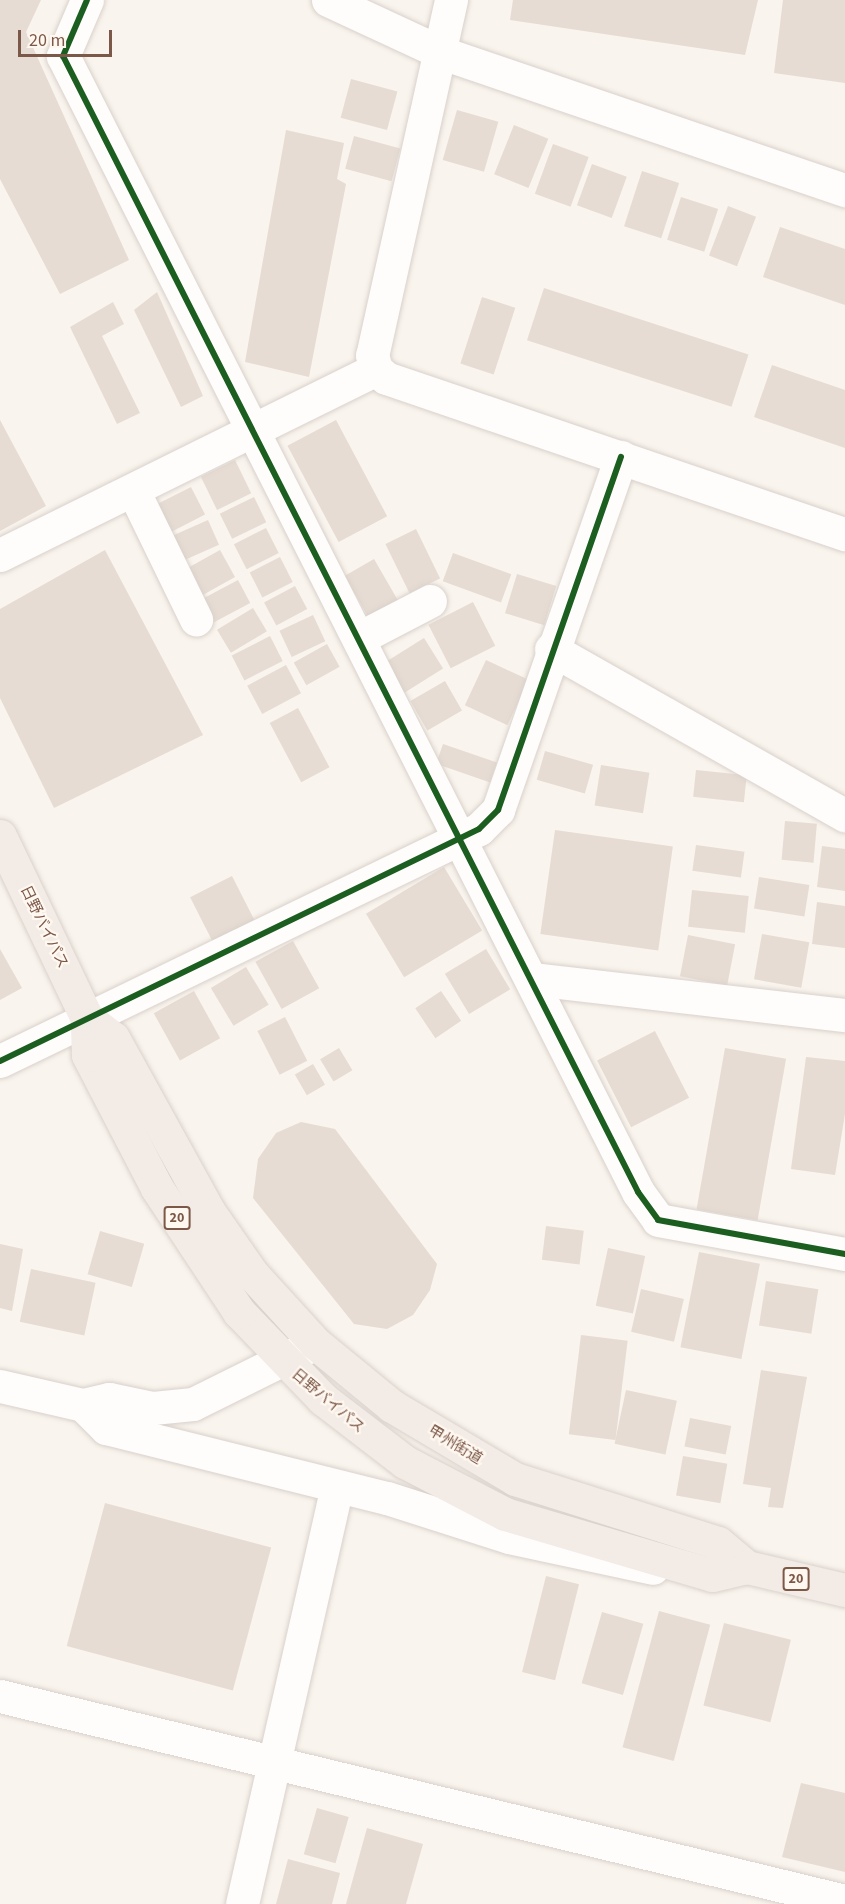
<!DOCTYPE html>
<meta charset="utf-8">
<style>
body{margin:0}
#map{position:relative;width:845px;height:1904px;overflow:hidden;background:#f9f4ed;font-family:"Source Sans 3","Noto Sans JP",sans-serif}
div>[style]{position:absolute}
.building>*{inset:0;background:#e6dcd3;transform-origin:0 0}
.roads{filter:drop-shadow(0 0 2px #d9d1cb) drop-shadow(0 0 2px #d9d1cb)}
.minor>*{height:33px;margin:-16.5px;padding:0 16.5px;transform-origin:16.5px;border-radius:16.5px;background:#fefdfc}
.tertiary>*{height:33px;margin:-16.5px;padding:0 16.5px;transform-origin:16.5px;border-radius:16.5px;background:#fefdfc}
.secondary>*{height:33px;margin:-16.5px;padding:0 16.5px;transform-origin:16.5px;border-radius:16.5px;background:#fefdfc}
.trunk>*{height:33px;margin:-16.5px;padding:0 16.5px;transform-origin:16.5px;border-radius:16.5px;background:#f3ebe5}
.cycleway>*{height:6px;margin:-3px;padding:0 3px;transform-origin:3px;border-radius:3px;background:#1b5e20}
span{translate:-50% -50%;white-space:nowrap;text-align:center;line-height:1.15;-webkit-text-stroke:4.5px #fff8f0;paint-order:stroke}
.shield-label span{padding:2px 4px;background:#fff8f0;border:2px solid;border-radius:4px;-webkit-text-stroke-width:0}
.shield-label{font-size:14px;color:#7c5848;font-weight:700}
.street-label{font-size:15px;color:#7c5848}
.scale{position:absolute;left:18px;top:30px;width:94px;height:27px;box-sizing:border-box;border:3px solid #7c5848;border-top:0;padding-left:8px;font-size:18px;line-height:21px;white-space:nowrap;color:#7c5848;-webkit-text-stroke:4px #fff8f0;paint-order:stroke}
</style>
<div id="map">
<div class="building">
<i style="clip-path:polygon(0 0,41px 0,26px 32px,129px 260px,60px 294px,0 179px)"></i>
<i style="clip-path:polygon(513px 0,758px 0,745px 55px,510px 20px)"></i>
<i style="clip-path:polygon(783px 0,845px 0,845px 83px,774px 73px)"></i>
<i style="left:351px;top:79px;width:48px;height:40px;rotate:15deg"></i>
<i style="left:457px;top:110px;width:43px;height:52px;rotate:16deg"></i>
<i style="left:514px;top:125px;width:37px;height:53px;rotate:22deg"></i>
<i style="clip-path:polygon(286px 130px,344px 143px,337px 179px,346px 184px,309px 377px,245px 362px)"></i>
<i style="left:354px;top:136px;width:48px;height:34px;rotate:15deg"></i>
<i style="left:553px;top:144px;width:38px;height:53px;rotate:20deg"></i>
<i style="left:592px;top:164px;width:37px;height:44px;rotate:20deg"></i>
<i style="left:642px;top:171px;width:39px;height:58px;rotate:18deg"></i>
<i style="left:681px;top:197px;width:39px;height:45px;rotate:18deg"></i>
<i style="left:728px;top:206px;width:30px;height:53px;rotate:21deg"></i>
<i style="clip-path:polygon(780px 227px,845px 249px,845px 305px,763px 277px)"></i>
<i style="left:544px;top:288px;width:215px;height:55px;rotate:18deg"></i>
<i style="clip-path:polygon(157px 292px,203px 396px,181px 407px,134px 310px)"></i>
<i style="left:482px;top:297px;width:35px;height:70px;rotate:18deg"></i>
<i style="clip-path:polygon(113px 302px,124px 324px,102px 336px,140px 413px,117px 424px,70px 327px)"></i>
<i style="clip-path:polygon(772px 365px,845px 390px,845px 448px,754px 417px)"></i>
<i style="clip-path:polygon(0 420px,46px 506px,0 531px)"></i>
<i style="left:336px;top:420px;width:109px;height:55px;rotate:62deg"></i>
<i style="left:235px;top:460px;width:37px;height:38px;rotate:64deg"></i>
<i style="left:191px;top:487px;width:31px;height:41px;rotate:63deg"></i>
<i style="left:254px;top:497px;width:28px;height:38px;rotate:64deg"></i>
<i style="left:208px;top:520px;width:27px;height:42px;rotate:66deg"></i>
<i style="left:266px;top:528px;width:28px;height:36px;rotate:63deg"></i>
<i style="left:416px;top:529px;width:55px;height:34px;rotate:64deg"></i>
<i style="clip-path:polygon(105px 550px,203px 735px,54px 808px,0 698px,0 609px)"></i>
<i style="left:220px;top:550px;width:31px;height:40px;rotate:61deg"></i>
<i style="left:453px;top:553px;width:62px;height:30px;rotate:20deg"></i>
<i style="left:280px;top:557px;width:28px;height:34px;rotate:63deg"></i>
<i style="left:374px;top:559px;width:50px;height:34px;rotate:60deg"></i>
<i style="left:517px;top:574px;width:41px;height:41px;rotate:17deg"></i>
<i style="left:238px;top:580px;width:26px;height:41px;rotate:62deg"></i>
<i style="left:295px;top:586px;width:26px;height:35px;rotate:62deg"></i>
<i style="left:473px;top:602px;width:49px;height:50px;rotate:63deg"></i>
<i style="left:253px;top:608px;width:27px;height:42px;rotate:59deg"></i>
<i style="left:313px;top:615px;width:29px;height:37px;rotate:65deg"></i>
<i style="left:270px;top:636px;width:28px;height:43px;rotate:63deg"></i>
<i style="left:424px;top:638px;width:36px;height:48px;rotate:58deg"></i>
<i style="left:327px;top:644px;width:26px;height:38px;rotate:61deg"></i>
<i style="left:486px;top:660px;width:47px;height:50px;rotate:25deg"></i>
<i style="left:286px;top:665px;width:32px;height:44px;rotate:62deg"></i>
<i style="left:445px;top:681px;width:34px;height:40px;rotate:60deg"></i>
<i style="left:298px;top:708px;width:67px;height:32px;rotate:62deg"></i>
<i style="left:443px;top:744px;width:57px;height:21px;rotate:19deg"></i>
<i style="left:545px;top:751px;width:50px;height:30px;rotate:16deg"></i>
<i style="left:601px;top:765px;width:49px;height:41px;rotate:9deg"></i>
<i style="left:696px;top:770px;width:51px;height:27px;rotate:6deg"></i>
<i style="left:785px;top:821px;width:32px;height:39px;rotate:5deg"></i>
<i style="left:555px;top:830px;width:119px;height:105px;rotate:8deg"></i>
<i style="left:696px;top:845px;width:49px;height:26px;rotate:8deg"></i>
<i style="clip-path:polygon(822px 846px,845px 849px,845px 891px,817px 887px)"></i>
<i style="left:444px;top:867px;width:74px;height:91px;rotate:59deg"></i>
<i style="left:232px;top:876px;width:49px;height:47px;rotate:63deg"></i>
<i style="left:759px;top:877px;width:51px;height:32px;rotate:9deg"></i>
<i style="left:692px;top:890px;width:57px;height:37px;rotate:6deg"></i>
<i style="clip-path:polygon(817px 902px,845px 906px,845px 948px,812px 944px)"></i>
<i style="left:762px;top:934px;width:48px;height:46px;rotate:10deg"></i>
<i style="left:688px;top:935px;width:48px;height:42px;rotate:11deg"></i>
<i style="left:293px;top:941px;width:54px;height:43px;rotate:61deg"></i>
<i style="clip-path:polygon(0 949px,22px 988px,0 1000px)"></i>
<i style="left:486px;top:949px;width:47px;height:48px;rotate:59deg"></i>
<i style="left:246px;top:967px;width:44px;height:41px;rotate:59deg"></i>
<i style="left:194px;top:991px;width:54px;height:46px;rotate:61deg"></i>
<i style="left:441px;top:991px;width:36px;height:31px;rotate:56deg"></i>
<i style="left:285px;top:1017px;width:49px;height:31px;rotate:63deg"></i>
<i style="left:655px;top:1031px;width:75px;height:65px;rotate:63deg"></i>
<i style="left:339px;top:1048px;width:26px;height:22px;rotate:59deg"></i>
<i style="left:725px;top:1048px;width:62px;height:164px;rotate:10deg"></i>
<i style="clip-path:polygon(806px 1057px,845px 1061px,845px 1114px,835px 1175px,791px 1169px)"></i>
<i style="left:313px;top:1064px;width:24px;height:21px;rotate:60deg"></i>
<i style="clip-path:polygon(301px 1122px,335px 1129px,437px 1264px,430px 1290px,413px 1315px,387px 1329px,354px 1324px,253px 1198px,258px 1159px,276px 1133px)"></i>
<i style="left:546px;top:1226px;width:38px;height:34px;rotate:7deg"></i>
<i style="left:100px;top:1231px;width:46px;height:45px;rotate:16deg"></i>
<i style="clip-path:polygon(0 1244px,23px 1249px,12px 1311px,0 1308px)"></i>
<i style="left:608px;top:1248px;width:38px;height:59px;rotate:12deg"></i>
<i style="left:699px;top:1252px;width:62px;height:97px;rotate:11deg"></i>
<i style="left:31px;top:1269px;width:66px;height:54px;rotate:12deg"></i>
<i style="left:766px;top:1281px;width:53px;height:45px;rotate:9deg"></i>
<i style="left:641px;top:1289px;width:44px;height:44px;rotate:13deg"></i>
<i style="left:581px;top:1335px;width:47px;height:100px;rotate:7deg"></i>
<i style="clip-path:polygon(761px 1370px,807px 1377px,783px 1508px,768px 1507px,771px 1488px,743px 1484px)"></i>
<i style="left:626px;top:1390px;width:52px;height:55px;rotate:12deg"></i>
<i style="left:690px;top:1418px;width:42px;height:29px;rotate:11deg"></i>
<i style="left:683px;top:1456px;width:45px;height:40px;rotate:10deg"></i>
<i style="left:105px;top:1503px;width:172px;height:148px;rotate:15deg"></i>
<i style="left:546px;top:1576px;width:34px;height:99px;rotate:14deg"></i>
<i style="left:659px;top:1611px;width:53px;height:141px;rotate:15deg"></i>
<i style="left:602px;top:1612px;width:43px;height:74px;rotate:16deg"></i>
<i style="left:724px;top:1623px;width:69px;height:85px;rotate:14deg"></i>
<i style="clip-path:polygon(801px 1783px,845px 1793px,845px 1872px,782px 1857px)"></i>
<i style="left:317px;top:1808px;width:33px;height:48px;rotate:16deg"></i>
<i style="clip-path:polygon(367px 1828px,423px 1844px,406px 1904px,346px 1904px)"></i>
<i style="clip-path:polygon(288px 1859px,340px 1873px,332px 1904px,276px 1904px)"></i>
</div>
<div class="roads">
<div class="minor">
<i style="left:87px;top:0;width:61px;rotate:113.2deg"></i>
<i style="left:63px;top:56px;width:1273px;rotate:63.15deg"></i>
<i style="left:638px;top:1192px;width:34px;rotate:54deg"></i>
<i style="left:658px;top:1220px;width:190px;rotate:10.3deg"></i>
<i style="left:451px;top:0;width:364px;rotate:102.5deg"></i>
<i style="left:372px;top:355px;width:15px;rotate:74deg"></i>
<i style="left:376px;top:369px;width:13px;rotate:42deg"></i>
<i style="left:386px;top:378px;width:485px;rotate:18.8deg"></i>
<i style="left:133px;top:490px;width:144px;rotate:64deg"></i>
<i style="left:0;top:555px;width:419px;rotate:-26.3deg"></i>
<i style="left:359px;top:638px;width:80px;rotate:-27.5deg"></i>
<i style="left:551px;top:649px;width:338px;rotate:29.5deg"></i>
<i style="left:533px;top:979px;width:314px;rotate:6.6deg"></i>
<i style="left:0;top:1061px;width:532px;rotate:-25.84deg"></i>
<i style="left:479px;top:829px;width:27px;rotate:-45deg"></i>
<i style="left:498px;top:810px;width:374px;rotate:-70.8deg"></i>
<i style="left:0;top:1696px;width:870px;rotate:13.64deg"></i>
<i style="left:242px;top:1904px;width:428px;rotate:-77.2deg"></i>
</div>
<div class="tertiary">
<i style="left:328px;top:0;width:126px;rotate:24.9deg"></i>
<i style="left:442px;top:53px;width:426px;rotate:18.8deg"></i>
</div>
<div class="secondary">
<i style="left:0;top:1386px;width:85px;rotate:12.9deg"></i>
<i style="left:83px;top:1405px;width:27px;rotate:-13deg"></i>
<i style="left:109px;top:1399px;width:45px;rotate:11.6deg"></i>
<i style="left:153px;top:1408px;width:40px;rotate:-5.7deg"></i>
<i style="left:193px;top:1404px;width:131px;rotate:-26.4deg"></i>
<i style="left:83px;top:1405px;width:33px;rotate:45deg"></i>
<i style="left:106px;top:1428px;width:290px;rotate:14deg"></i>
<i style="left:387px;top:1498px;width:128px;rotate:17.7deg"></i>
<i style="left:509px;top:1537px;width:147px;rotate:12.1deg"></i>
</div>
<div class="trunk">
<i style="left:0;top:836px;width:202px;rotate:64.5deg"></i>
<i style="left:747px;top:1567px;width:36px;rotate:167deg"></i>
<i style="left:712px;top:1575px;width:216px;rotate:-163.6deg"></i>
<i style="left:505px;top:1514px;width:113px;rotate:-152.5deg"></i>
<i style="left:405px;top:1462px;width:103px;rotate:-142.5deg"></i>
<i style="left:323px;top:1399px;width:121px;rotate:-134deg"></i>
<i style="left:239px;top:1312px;width:149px;rotate:-123.5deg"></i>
<i style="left:157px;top:1188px;width:150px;rotate:-117.4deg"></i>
<i style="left:88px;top:1055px;width:37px;rotate:-92deg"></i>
<i style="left:87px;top:1018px;width:33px;rotate:38deg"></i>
<i style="left:113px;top:1038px;width:199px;rotate:61.1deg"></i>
<i style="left:209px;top:1212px;width:77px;rotate:55.1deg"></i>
<i style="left:253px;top:1275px;width:92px;rotate:47.6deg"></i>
<i style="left:315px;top:1343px;width:99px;rotate:39.3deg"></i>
<i style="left:392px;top:1406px;width:143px;rotate:30.7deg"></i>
<i style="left:515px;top:1479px;width:213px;rotate:17.5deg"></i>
<i style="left:718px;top:1543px;width:38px;rotate:40deg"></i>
<i style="left:747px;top:1567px;width:101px;rotate:13.2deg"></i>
</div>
</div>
<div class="cycleway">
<i style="left:87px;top:0;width:61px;rotate:113.2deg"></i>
<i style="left:63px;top:56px;width:1273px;rotate:63.15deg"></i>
<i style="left:638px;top:1192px;width:34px;rotate:54deg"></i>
<i style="left:658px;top:1220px;width:190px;rotate:10.3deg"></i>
<i style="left:0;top:1061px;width:532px;rotate:-25.84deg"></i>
<i style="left:479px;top:829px;width:27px;rotate:-45deg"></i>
<i style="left:498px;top:810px;width:374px;rotate:-70.8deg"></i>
</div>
<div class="shield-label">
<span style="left:177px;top:1218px">20</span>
<span style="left:796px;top:1579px">20</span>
</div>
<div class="street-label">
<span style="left:44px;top:927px;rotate:64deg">日野バイパス</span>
<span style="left:328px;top:1401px;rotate:40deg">日野バイパス</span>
<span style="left:455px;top:1445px;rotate:31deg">甲州街道</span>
</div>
<div class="scale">20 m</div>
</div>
